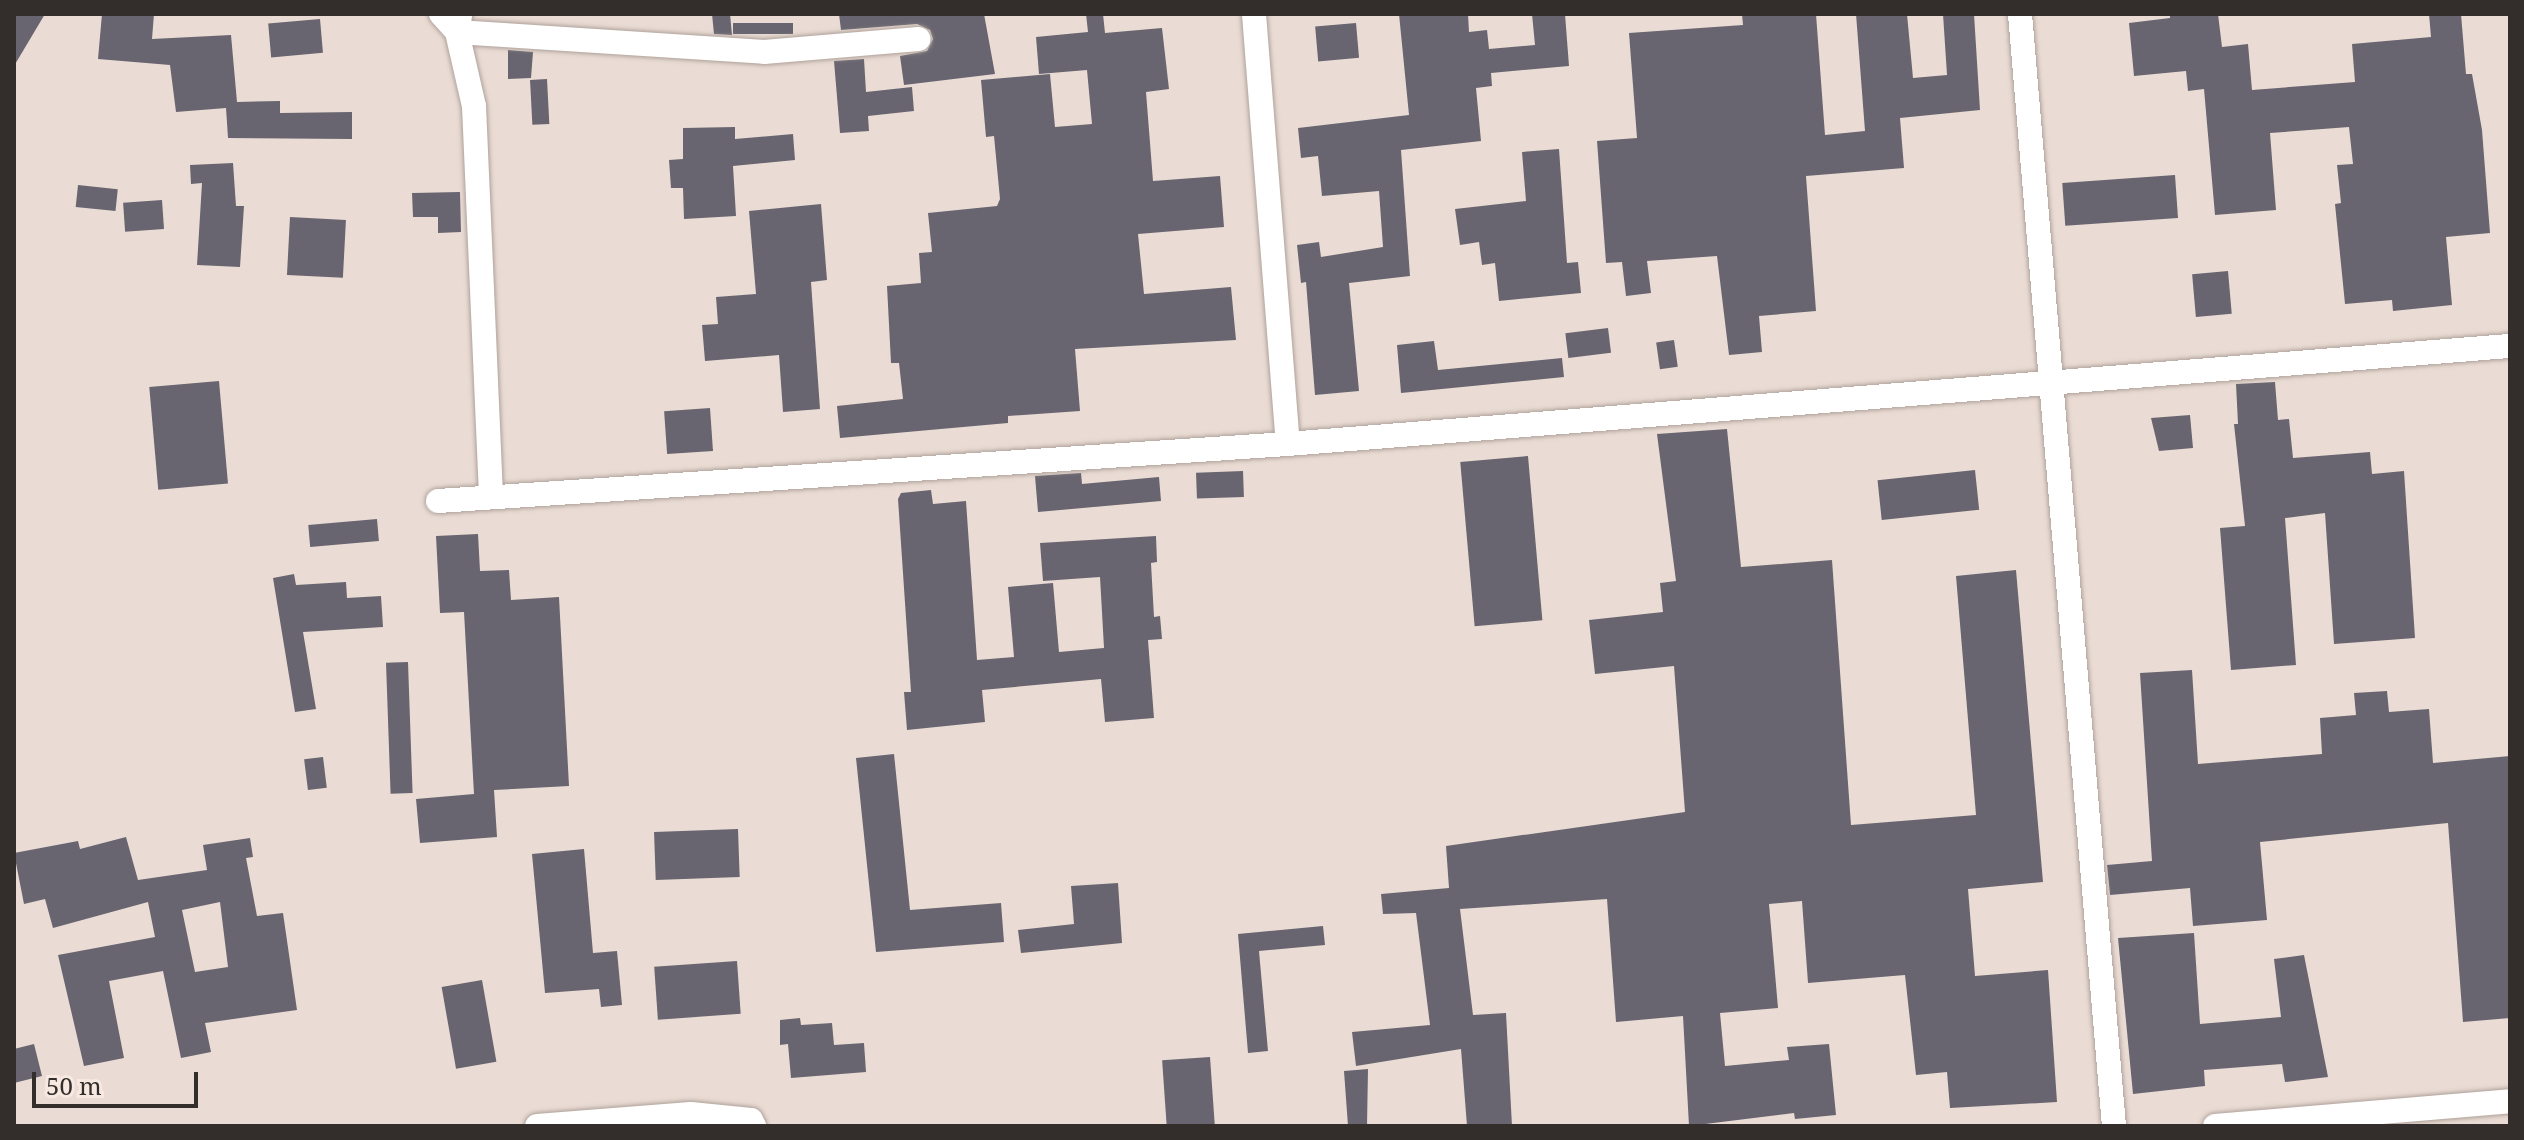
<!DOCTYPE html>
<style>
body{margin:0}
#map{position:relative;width:2524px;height:1140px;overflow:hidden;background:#eadcd4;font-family:"Noto Serif",serif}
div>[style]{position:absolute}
.building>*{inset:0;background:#686570;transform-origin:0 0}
.roads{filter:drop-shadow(0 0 2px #afa29b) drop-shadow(0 0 2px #afa29b)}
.minor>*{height:24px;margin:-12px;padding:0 12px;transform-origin:12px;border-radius:12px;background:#fff}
span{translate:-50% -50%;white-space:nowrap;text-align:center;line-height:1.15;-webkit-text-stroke:8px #f7e9e1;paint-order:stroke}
.frame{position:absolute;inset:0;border:16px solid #332e2b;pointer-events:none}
.scale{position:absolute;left:32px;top:1072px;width:166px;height:36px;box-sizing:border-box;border:4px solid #332e2b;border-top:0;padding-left:10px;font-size:24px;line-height:28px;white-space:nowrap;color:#332e2b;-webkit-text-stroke:6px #f7e9e1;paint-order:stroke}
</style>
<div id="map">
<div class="building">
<i style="clip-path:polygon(14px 14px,45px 14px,14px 66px)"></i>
<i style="clip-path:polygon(102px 14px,154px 14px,152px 39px,231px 35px,237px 102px,280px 101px,280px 113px,352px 112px,352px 139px,228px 138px,226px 108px,176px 112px,170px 65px,98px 59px)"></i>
<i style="clip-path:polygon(712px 14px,730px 14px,732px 35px,714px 34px)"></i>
<i style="clip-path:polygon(839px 14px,984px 14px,995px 74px,904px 85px,900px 56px,927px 51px,933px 39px,930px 30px,917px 24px,841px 30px)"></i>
<i style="clip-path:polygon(1086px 14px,1103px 14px,1105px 33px,1162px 28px,1169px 89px,1146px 92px,1153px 181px,1220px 176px,1224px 227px,1138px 234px,1144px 294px,1231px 287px,1236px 340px,1075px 349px,1080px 411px,1008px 416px,1008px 423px,840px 438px,837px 406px,903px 399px,899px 363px,891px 363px,887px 286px,921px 283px,919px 253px,932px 252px,928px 213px,997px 206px,1000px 199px,994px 136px,986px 137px,981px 80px,1050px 74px,1055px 127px,1092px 124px,1087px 70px,1039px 74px,1036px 37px,1088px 32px)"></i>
<i style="clip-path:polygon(1399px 14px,1468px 14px,1469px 32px,1487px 30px,1489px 49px,1535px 45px,1532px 14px,1565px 14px,1569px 66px,1491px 73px,1492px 86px,1476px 88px,1481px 141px,1401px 150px,1410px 276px,1349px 283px,1359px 391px,1315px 395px,1306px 282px,1301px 283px,1297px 245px,1319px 242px,1321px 257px,1383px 247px,1379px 191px,1322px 196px,1318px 156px,1301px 158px,1298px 128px,1409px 115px)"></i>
<i style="clip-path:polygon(1742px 14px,1816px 14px,1825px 135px,1865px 131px,1856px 14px,1907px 14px,1913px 78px,1947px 75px,1943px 14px,1974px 14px,1980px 110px,1900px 118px,1904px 168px,1806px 176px,1816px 311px,1759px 316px,1762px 352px,1729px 355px,1717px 256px,1647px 261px,1651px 293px,1626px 296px,1622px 262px,1606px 263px,1597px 141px,1637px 138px,1629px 33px,1743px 25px)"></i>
<i style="clip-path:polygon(2170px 14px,2218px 14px,2222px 47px,2248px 44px,2252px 90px,2355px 82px,2352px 44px,2431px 37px,2429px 14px,2461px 14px,2466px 74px,2472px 74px,2482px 130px,2490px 233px,2446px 237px,2452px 305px,2393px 311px,2392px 300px,2345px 304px,2335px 204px,2341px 203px,2337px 165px,2353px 164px,2349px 127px,2270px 133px,2276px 210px,2215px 215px,2204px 89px,2188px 91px,2186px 71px,2134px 76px,2129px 23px,2170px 18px)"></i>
<i style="left:320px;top:19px;width:34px;height:52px;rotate:85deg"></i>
<i style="left:793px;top:23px;width:11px;height:60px;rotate:90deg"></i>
<i style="left:1356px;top:23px;width:35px;height:41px;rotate:85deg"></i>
<i style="clip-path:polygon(508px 50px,533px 52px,531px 78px,508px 79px)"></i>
<i style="clip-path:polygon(864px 59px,866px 92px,912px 87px,914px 111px,868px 116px,869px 131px,840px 133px,834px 61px)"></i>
<i style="left:547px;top:79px;width:45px;height:17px;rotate:87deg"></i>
<i style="clip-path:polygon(735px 127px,735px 139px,793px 134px,795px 160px,733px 166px,736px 216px,684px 219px,683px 188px,671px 188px,669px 160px,683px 159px,683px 128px)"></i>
<i style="clip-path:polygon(1559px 149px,1567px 263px,1578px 262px,1581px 293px,1499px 301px,1495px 263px,1482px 265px,1479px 242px,1460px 245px,1455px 209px,1526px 201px,1522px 152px)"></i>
<i style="clip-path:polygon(233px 163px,236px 206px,244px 206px,240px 267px,197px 265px,202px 183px,191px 184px,190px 165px)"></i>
<i style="left:2175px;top:175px;width:43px;height:113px;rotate:86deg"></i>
<i style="left:78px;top:185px;width:40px;height:22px;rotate:6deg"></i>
<i style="clip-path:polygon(460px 192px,461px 232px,438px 233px,438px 217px,413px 217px,412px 193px)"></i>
<i style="left:162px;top:200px;width:29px;height:39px;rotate:86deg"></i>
<i style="clip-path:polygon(821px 204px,827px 280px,811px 282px,820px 409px,783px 412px,779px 355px,705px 361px,702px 325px,718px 324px,716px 297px,756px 294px,749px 211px)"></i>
<i style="left:290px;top:217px;width:56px;height:58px;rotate:3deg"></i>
<i style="left:2228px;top:271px;width:43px;height:36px;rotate:85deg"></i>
<i style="left:1608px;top:328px;width:25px;height:43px;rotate:83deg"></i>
<i style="left:1674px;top:340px;width:27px;height:18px;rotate:82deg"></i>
<i style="clip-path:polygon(1434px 341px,1438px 370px,1562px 358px,1564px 377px,1401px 393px,1397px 345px)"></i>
<i style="left:219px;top:381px;width:103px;height:70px;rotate:85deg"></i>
<i style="clip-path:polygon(2275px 382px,2278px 420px,2289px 419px,2293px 458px,2370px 452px,2372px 474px,2404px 471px,2415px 638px,2334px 644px,2325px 513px,2285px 518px,2296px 665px,2231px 670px,2220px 528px,2245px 526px,2234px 424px,2238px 424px,2236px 384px)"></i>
<i style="left:710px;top:408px;width:43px;height:46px;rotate:86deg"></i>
<i style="clip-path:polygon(2190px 415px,2193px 448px,2159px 451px,2151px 418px)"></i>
<i style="clip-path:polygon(1727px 429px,1741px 567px,1832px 560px,1851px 825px,1976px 815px,1956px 576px,2016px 570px,2043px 882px,1968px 889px,1975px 976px,2048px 970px,2057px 1102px,1950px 1108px,1947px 1072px,1916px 1075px,1905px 975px,1808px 983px,1802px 901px,1769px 904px,1778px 1008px,1720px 1013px,1725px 1066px,1789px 1060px,1787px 1047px,1829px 1044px,1836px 1115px,1795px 1119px,1794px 1113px,1689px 1126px,1683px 1016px,1616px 1022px,1607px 899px,1460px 909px,1473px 1015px,1506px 1013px,1512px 1126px,1467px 1126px,1461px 1049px,1356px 1066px,1352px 1032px,1430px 1025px,1416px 913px,1383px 914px,1381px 894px,1449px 888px,1446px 846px,1685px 812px,1674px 666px,1595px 674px,1589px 620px,1663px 612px,1660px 583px,1676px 581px,1657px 434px)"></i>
<i style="left:1528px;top:456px;width:165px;height:68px;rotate:85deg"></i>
<i style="left:1975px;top:470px;width:40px;height:98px;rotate:84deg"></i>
<i style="left:1243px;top:471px;width:26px;height:47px;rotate:88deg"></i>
<i style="clip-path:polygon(1081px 473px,1082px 484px,1159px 477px,1161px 501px,1038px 512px,1035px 476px)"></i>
<i style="clip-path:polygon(931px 490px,933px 504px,966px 501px,977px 660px,1014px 657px,1008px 587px,1053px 583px,1059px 652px,1104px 648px,1100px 577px,1043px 581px,1040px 543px,1156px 536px,1157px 562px,1151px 563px,1154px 617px,1160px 616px,1162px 639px,1148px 640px,1154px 718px,1105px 722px,1101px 679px,982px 690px,985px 722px,907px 730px,904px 692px,911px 692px,898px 499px,901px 493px)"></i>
<i style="left:377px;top:519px;width:22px;height:69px;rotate:85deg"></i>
<i style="clip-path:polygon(478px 534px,480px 571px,509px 570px,511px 600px,559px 597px,569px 786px,494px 790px,497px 837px,420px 843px,416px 799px,474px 794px,464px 612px,440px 613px,436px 536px)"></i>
<i style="clip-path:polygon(294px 574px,296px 585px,346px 582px,347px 598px,381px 596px,383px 627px,303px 632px,316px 709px,295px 712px,273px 578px)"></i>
<i style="left:408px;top:662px;width:131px;height:22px;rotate:88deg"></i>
<i style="clip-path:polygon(2192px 670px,2198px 764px,2322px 754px,2320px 718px,2356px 715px,2354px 693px,2387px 691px,2389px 712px,2429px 709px,2433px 763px,2510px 756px,2510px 1018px,2463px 1022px,2448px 823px,2260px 842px,2267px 920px,2193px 926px,2190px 888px,2110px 895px,2107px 865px,2152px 861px,2140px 673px)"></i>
<i style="clip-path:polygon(894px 754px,910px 910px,1001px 903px,1004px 942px,876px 952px,856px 758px)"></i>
<i style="left:323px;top:757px;width:31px;height:19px;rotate:83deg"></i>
<i style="left:738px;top:829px;width:48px;height:84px;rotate:88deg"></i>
<i style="clip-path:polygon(evenodd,126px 837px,138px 880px,207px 870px,203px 845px,250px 838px,253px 857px,246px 858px,257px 916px,283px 913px,297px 1010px,205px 1023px,211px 1052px,181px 1058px,163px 971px,109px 981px,124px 1058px,84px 1066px,58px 955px,155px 937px,148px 902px,53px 928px,45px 899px,24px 904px,14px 853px,78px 841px,80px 849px,126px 837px,220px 902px,228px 967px,195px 972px,182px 910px,220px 902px)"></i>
<i style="clip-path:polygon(584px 849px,593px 953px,617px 951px,622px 1005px,601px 1007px,599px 989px,545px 993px,532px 854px)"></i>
<i style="clip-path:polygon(1118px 883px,1122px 943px,1021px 953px,1018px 930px,1074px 924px,1071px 886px)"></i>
<i style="clip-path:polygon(1323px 926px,1325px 945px,1259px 951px,1268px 1051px,1248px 1053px,1238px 934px)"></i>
<i style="clip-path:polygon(2194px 933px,2200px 1024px,2281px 1017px,2274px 959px,2304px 955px,2328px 1077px,2285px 1082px,2282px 1064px,2204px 1070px,2205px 1086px,2133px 1094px,2118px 938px)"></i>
<i style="left:737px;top:961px;width:53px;height:83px;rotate:86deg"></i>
<i style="left:482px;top:980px;width:83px;height:41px;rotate:80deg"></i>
<i style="clip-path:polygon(800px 1018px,801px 1025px,832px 1023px,834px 1045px,864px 1043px,866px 1072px,791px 1078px,788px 1044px,780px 1045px,780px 1020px)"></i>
<i style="clip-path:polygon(34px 1044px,42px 1076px,14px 1083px,14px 1049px)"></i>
<i style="left:1210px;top:1057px;width:69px;height:48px;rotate:86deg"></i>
<i style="clip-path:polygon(1368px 1069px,1367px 1126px,1348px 1126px,1344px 1071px)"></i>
</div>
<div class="roads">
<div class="minor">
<i style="left:441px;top:14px;width:24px;rotate:48deg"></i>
<i style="left:457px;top:32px;width:76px;rotate:77.1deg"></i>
<i style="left:474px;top:106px;width:391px;rotate:87.5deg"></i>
<i style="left:1254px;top:14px;width:431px;rotate:85.5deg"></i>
<i style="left:2020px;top:14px;width:1116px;rotate:85.17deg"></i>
<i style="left:460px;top:16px;width:16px;rotate:101deg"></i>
<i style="left:457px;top:32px;width:308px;rotate:3.7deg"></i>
<i style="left:764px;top:52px;width:155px;rotate:-4.8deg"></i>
<i style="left:438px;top:501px;width:852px;rotate:-3.84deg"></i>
<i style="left:1288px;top:444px;width:1226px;rotate:-4.59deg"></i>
<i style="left:537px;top:1126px;width:154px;rotate:-4.5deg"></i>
<i style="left:691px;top:1114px;width:60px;rotate:5.7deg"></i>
<i style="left:751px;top:1120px;width:7px;rotate:63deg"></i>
<i style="left:2215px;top:1126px;width:296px;rotate:-4.8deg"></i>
</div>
</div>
<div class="frame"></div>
<div class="scale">50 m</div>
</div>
